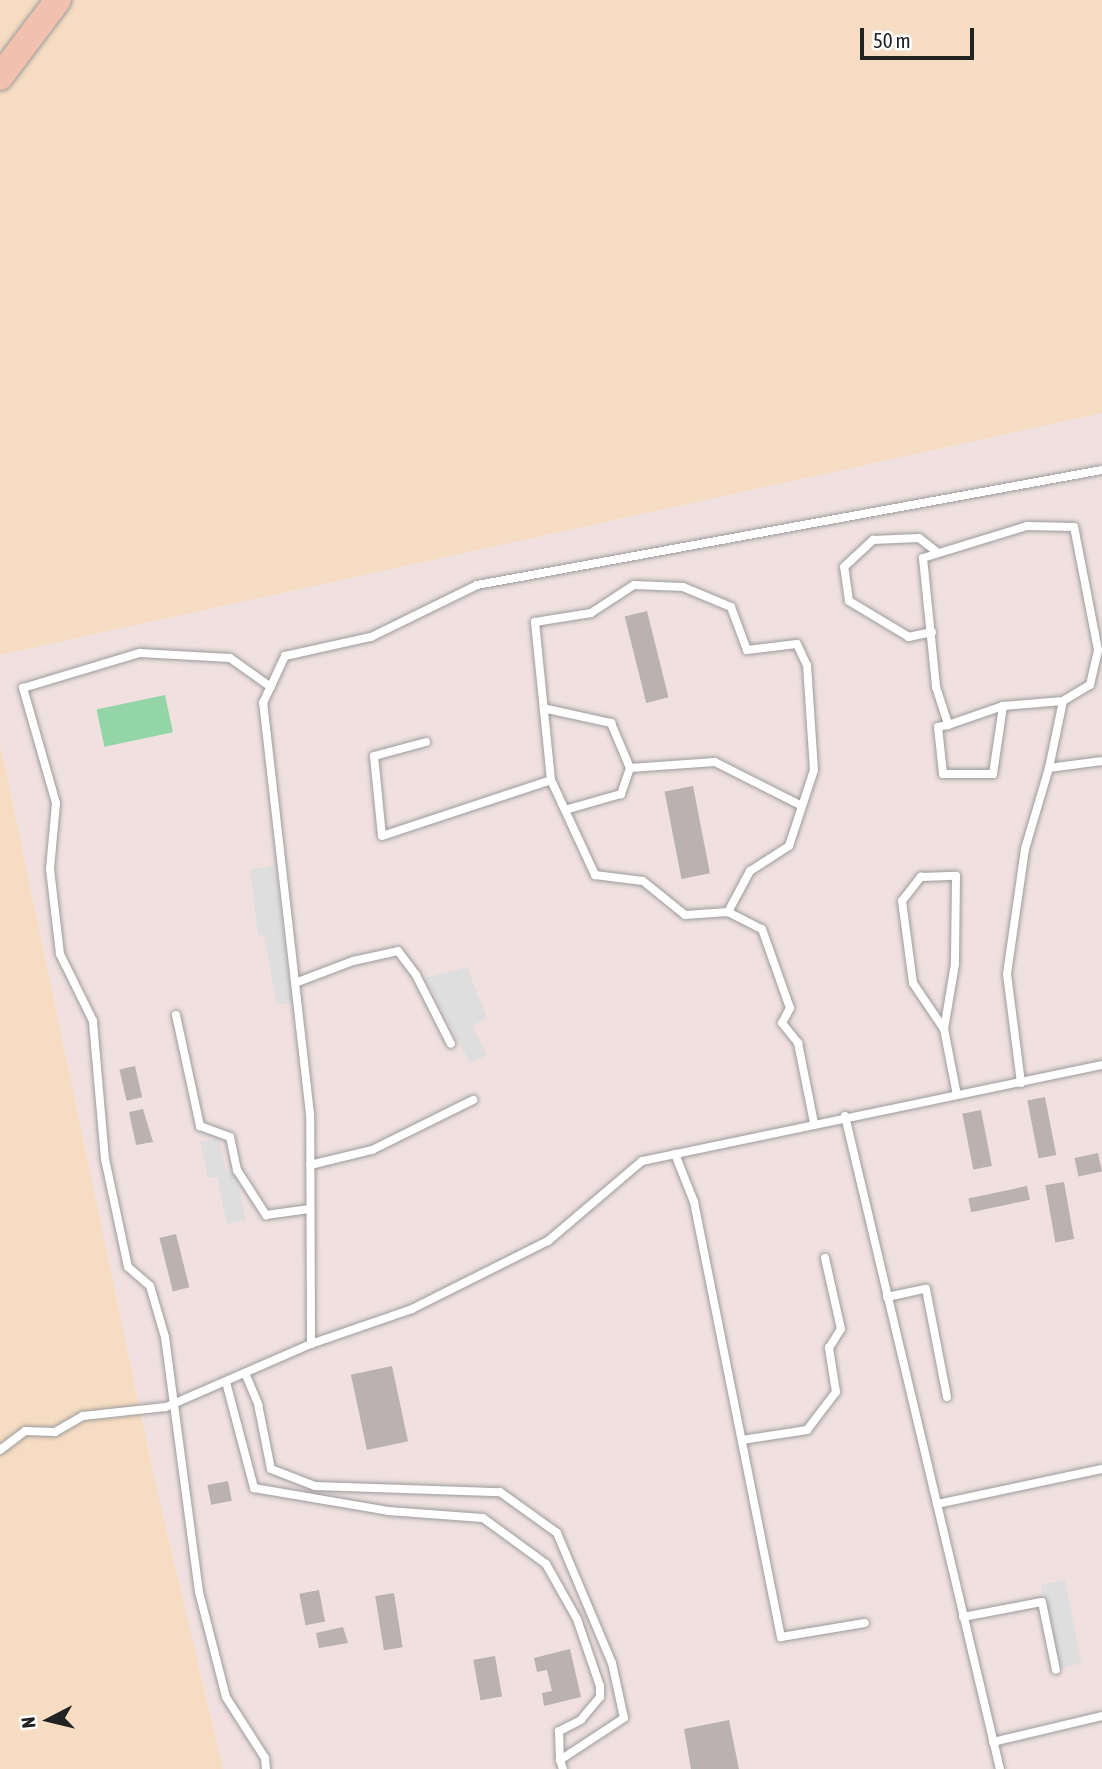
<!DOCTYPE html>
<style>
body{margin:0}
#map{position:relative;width:1102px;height:1769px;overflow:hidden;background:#f1ecea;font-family:"Asap Condensed",sans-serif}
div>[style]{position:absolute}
.military>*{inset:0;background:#f0e0e0}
.sand>*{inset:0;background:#f6dcc2}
.pitch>*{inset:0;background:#93d5a7;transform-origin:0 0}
.parking>*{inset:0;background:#dedede;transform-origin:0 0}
.building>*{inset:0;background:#bab1b0;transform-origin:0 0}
.roads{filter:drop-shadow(0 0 2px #9c9c9c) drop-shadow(0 0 2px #9c9c9c)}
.lane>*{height:8px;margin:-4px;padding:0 4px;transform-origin:4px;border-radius:4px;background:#fff}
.primary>*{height:26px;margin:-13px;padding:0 13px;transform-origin:13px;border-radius:13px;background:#f1c0af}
span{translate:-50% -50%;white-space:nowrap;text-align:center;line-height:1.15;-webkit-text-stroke:5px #fff;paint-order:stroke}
.north{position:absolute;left:14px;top:1685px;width:70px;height:70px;-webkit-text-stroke:5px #fff;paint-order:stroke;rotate:263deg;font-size:19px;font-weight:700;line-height:28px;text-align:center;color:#222}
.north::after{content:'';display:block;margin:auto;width:24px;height:32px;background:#222;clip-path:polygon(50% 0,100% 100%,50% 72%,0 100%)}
.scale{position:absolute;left:860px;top:28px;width:114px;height:32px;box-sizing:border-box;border:4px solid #222;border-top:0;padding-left:9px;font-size:21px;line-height:24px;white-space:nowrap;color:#222;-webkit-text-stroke:5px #fff;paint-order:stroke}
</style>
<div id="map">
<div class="military">
<i style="clip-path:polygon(1102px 413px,1102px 1769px,223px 1769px,153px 1472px,0 743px,0 655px)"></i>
</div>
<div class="sand">
<i style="clip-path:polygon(0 0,1102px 0,1102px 413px,0 655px)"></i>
<i style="clip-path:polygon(0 743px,153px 1472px,223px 1769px,0 1769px)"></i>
</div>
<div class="pitch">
<i style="left:165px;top:695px;width:38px;height:70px;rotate:78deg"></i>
</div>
<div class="parking">
<i style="clip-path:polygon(275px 865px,292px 1003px,277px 1004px,264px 936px,258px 935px,250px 870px)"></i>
<i style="clip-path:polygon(467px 967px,487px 1018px,472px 1026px,487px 1055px,470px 1063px,425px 978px)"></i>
<i style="clip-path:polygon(219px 1138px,226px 1172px,235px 1170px,246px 1220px,227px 1224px,217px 1177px,208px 1178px,200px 1142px)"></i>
<i style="left:1065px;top:1580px;width:85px;height:25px;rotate:79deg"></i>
</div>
<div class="building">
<i style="left:647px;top:611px;width:89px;height:23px;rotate:76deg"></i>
<i style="left:693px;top:786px;width:89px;height:29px;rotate:79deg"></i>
<i style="left:135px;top:1066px;width:32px;height:16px;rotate:77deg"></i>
<i style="left:1045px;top:1097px;width:59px;height:18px;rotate:79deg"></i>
<i style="clip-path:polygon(143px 1109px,153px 1142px,136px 1145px,129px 1112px)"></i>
<i style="left:981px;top:1110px;width:57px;height:19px;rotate:79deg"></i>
<i style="left:1098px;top:1153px;width:19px;height:24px;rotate:78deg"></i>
<i style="left:1064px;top:1182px;width:58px;height:19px;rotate:80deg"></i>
<i style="left:1027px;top:1186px;width:14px;height:60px;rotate:78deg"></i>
<i style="left:176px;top:1234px;width:55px;height:17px;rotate:76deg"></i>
<i style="left:392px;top:1366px;width:77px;height:42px;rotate:78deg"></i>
<i style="left:228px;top:1481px;width:20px;height:21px;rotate:79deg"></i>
<i style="left:319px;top:1590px;width:32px;height:20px;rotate:79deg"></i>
<i style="left:394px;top:1593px;width:55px;height:19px;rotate:81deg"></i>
<i style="clip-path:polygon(343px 1627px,348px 1643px,319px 1648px,316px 1633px)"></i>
<i style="clip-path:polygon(570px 1649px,581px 1697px,544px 1706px,542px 1693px,552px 1691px,547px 1670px,537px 1672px,534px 1658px)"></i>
<i style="left:495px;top:1656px;width:41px;height:22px;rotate:80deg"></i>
<i style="clip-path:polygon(729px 1720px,739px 1769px,691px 1769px,684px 1729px)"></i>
</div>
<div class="roads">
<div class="lane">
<i style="left:932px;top:632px;width:24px;rotate:168deg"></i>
<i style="left:909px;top:637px;width:70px;rotate:-149deg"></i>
<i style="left:849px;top:601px;width:34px;rotate:-98deg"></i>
<i style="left:844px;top:567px;width:40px;rotate:-43deg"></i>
<i style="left:873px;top:540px;width:46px;rotate:-2.5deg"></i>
<i style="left:919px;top:538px;width:23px;rotate:38deg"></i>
<i style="left:547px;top:709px;width:66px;rotate:12.3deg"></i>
<i style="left:611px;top:723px;width:49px;rotate:67.1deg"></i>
<i style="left:630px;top:768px;width:28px;rotate:109deg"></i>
<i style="left:621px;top:794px;width:58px;rotate:164.1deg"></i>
<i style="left:948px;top:725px;width:10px;rotate:169deg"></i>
<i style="left:938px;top:727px;width:47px;rotate:83.9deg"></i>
<i style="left:943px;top:774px;width:50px"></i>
<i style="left:993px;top:774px;width:69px;rotate:-81.6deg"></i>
<i style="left:426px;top:742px;width:54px;rotate:164.9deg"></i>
<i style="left:374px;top:756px;width:80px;rotate:84.3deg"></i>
<i style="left:382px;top:836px;width:178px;rotate:-18.3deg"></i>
<i style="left:551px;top:780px;width:105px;rotate:65.1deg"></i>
<i style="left:595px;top:875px;width:48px;rotate:7.1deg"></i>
<i style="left:643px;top:881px;width:54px;rotate:39deg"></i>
<i style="left:685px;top:915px;width:43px;rotate:-4deg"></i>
<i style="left:728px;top:912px;width:38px;rotate:27deg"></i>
<i style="left:762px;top:929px;width:84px;rotate:70.5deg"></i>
<i style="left:790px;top:1008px;width:17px;rotate:118deg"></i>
<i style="left:782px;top:1023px;width:26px;rotate:51deg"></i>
<i style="left:798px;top:1043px;width:82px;rotate:78.7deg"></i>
<i style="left:630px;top:768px;width:85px;rotate:-4deg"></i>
<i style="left:715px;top:762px;width:97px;rotate:26.8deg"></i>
<i style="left:1049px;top:768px;width:68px;rotate:-78.2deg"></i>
<i style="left:1063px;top:701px;width:31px;rotate:-31deg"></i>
<i style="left:1090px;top:685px;width:36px;rotate:-77deg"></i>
<i style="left:1098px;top:650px;width:125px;rotate:-101deg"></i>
<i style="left:1074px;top:527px;width:47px;rotate:-178.8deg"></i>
<i style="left:1027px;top:526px;width:109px;rotate:162.9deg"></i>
<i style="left:923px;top:558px;width:130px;rotate:84.2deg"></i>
<i style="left:936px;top:687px;width:40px;rotate:72deg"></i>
<i style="left:948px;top:725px;width:58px;rotate:-19.1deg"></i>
<i style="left:1003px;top:706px;width:60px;rotate:-4.8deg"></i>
<i style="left:551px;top:780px;width:159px;rotate:-95.8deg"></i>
<i style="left:535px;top:622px;width:57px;rotate:-9.1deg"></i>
<i style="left:591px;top:613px;width:51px;rotate:-33.1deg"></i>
<i style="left:634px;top:585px;width:49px;rotate:2.3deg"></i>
<i style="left:683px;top:587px;width:52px;rotate:22.6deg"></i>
<i style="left:731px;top:607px;width:46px;rotate:69.6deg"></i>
<i style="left:747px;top:650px;width:50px;rotate:-6.8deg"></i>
<i style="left:797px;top:644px;width:23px;rotate:65deg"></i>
<i style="left:807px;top:665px;width:105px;rotate:86.2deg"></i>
<i style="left:814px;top:770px;width:80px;rotate:108.2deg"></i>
<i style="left:789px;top:846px;width:46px;rotate:147.3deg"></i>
<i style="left:750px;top:871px;width:47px;rotate:118.2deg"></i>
<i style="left:295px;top:983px;width:62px;rotate:-20.8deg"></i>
<i style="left:353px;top:961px;width:46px;rotate:-12.5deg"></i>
<i style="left:398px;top:951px;width:30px;rotate:53deg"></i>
<i style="left:416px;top:975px;width:77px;rotate:63.1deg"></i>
<i style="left:176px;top:1015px;width:114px;rotate:77.8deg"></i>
<i style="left:200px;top:1126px;width:32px;rotate:20deg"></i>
<i style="left:230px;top:1137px;width:34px;rotate:78deg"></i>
<i style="left:237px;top:1170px;width:54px;rotate:57.2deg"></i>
<i style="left:266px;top:1215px;width:44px;rotate:-7.8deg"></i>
<i style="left:944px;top:1029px;width:55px;rotate:-124deg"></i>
<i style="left:913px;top:983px;width:83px;rotate:-97.6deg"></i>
<i style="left:902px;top:901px;width:31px;rotate:-52deg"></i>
<i style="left:921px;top:877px;width:35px;rotate:-2deg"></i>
<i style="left:956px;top:876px;width:88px;rotate:90.7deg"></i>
<i style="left:955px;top:964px;width:66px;rotate:99.6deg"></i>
<i style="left:944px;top:1029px;width:67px;rotate:78.9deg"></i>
<i style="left:1021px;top:1083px;width:110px;rotate:-97.3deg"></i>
<i style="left:1007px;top:974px;width:126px;rotate:-81.8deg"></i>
<i style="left:1025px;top:849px;width:84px;rotate:-73.5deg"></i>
<i style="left:1049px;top:768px;width:53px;rotate:-7.5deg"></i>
<i style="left:845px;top:1116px;width:671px;rotate:76.65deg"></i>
<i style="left:675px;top:1154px;width:52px;rotate:68.4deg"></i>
<i style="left:694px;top:1202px;width:444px;rotate:78.7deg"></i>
<i style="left:781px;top:1637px;width:85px;rotate:-9.5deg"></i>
<i style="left:310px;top:1165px;width:64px;rotate:-13.6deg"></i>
<i style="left:372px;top:1150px;width:113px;rotate:-26.3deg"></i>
<i style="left:887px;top:1297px;width:40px;rotate:-12deg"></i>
<i style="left:926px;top:1289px;width:110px;rotate:79deg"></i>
<i style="left:311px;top:1344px;width:230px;rotate:-90.2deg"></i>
<i style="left:310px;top:1114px;width:414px;rotate:-96.5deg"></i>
<i style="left:263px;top:703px;width:52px;rotate:-64.9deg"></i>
<i style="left:285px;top:656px;width:88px;rotate:-12.5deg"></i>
<i style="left:371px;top:637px;width:118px;rotate:-26.1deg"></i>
<i style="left:477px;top:585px;width:635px;rotate:-10.43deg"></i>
<i style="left:245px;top:1373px;width:34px;rotate:67deg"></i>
<i style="left:258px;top:1404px;width:66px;rotate:78.7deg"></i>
<i style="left:271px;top:1469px;width:47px;rotate:21.1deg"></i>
<i style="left:315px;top:1486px;width:185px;rotate:1.9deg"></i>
<i style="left:500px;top:1492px;width:70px;rotate:35.7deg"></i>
<i style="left:557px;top:1533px;width:141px;rotate:67.1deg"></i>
<i style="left:612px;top:1663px;width:56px;rotate:77.7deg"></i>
<i style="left:624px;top:1718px;width:77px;rotate:146.7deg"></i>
<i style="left:560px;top:1760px;width:9px;rotate:72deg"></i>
<i style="left:226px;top:1382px;width:110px;rotate:75.2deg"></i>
<i style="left:254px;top:1488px;width:136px;rotate:9.7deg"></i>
<i style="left:388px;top:1511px;width:95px;rotate:4.2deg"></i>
<i style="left:483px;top:1518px;width:78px;rotate:36.1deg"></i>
<i style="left:546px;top:1564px;width:63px;rotate:60.6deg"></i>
<i style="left:577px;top:1619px;width:71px;rotate:71.1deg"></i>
<i style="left:600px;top:1686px;width:11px;rotate:90deg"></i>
<i style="left:600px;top:1697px;width:30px;rotate:130deg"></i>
<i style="left:581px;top:1720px;width:25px;rotate:153deg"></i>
<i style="left:559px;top:1731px;width:29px;rotate:88deg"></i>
<i style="left:742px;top:1440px;width:66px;rotate:-8.7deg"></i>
<i style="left:807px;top:1430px;width:48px;rotate:-52.7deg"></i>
<i style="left:836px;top:1392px;width:45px;rotate:-99deg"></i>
<i style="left:829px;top:1348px;width:22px;rotate:-58deg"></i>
<i style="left:841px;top:1329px;width:73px;rotate:-102.7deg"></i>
<i style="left:0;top:1450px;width:31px;rotate:-37deg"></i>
<i style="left:25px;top:1431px;width:30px;rotate:2deg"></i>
<i style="left:55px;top:1432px;width:32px;rotate:-30deg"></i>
<i style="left:83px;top:1416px;width:83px;rotate:-6.2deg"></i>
<i style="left:166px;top:1407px;width:158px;rotate:-23.5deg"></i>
<i style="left:311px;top:1344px;width:107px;rotate:-19.1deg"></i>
<i style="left:412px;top:1309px;width:152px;rotate:-26.6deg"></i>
<i style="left:548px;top:1241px;width:123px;rotate:-40.4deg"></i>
<i style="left:642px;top:1161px;width:470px;rotate:-11.8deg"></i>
<i style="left:937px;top:1504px;width:169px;rotate:-12deg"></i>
<i style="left:963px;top:1617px;width:80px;rotate:-10.8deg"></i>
<i style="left:1042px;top:1602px;width:69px;rotate:78.4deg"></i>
<i style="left:993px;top:1742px;width:112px;rotate:-13.4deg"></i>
<i style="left:266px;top:1769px;width:11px;rotate:-95deg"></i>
<i style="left:265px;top:1758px;width:72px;rotate:-122.6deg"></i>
<i style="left:226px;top:1697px;width:108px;rotate:-104.4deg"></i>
<i style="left:199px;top:1592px;width:257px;rotate:-97.6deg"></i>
<i style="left:165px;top:1337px;width:53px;rotate:-106.4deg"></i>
<i style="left:150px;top:1286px;width:29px;rotate:-139deg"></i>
<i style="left:128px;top:1267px;width:110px;rotate:-102deg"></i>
<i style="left:105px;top:1159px;width:139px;rotate:-95deg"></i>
<i style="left:93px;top:1021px;width:75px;rotate:-116.2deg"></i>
<i style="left:60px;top:954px;width:86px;rotate:-96.7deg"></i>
<i style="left:50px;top:869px;width:66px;rotate:-84.8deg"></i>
<i style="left:56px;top:803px;width:120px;rotate:-106deg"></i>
<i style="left:23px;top:688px;width:122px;rotate:-16.7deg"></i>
<i style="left:140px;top:653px;width:90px;rotate:3.2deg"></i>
<i style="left:230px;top:658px;width:50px;rotate:35.3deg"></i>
</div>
<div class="primary">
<i style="left:0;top:77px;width:96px;rotate:-53deg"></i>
</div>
</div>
<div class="north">N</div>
<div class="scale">50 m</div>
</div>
